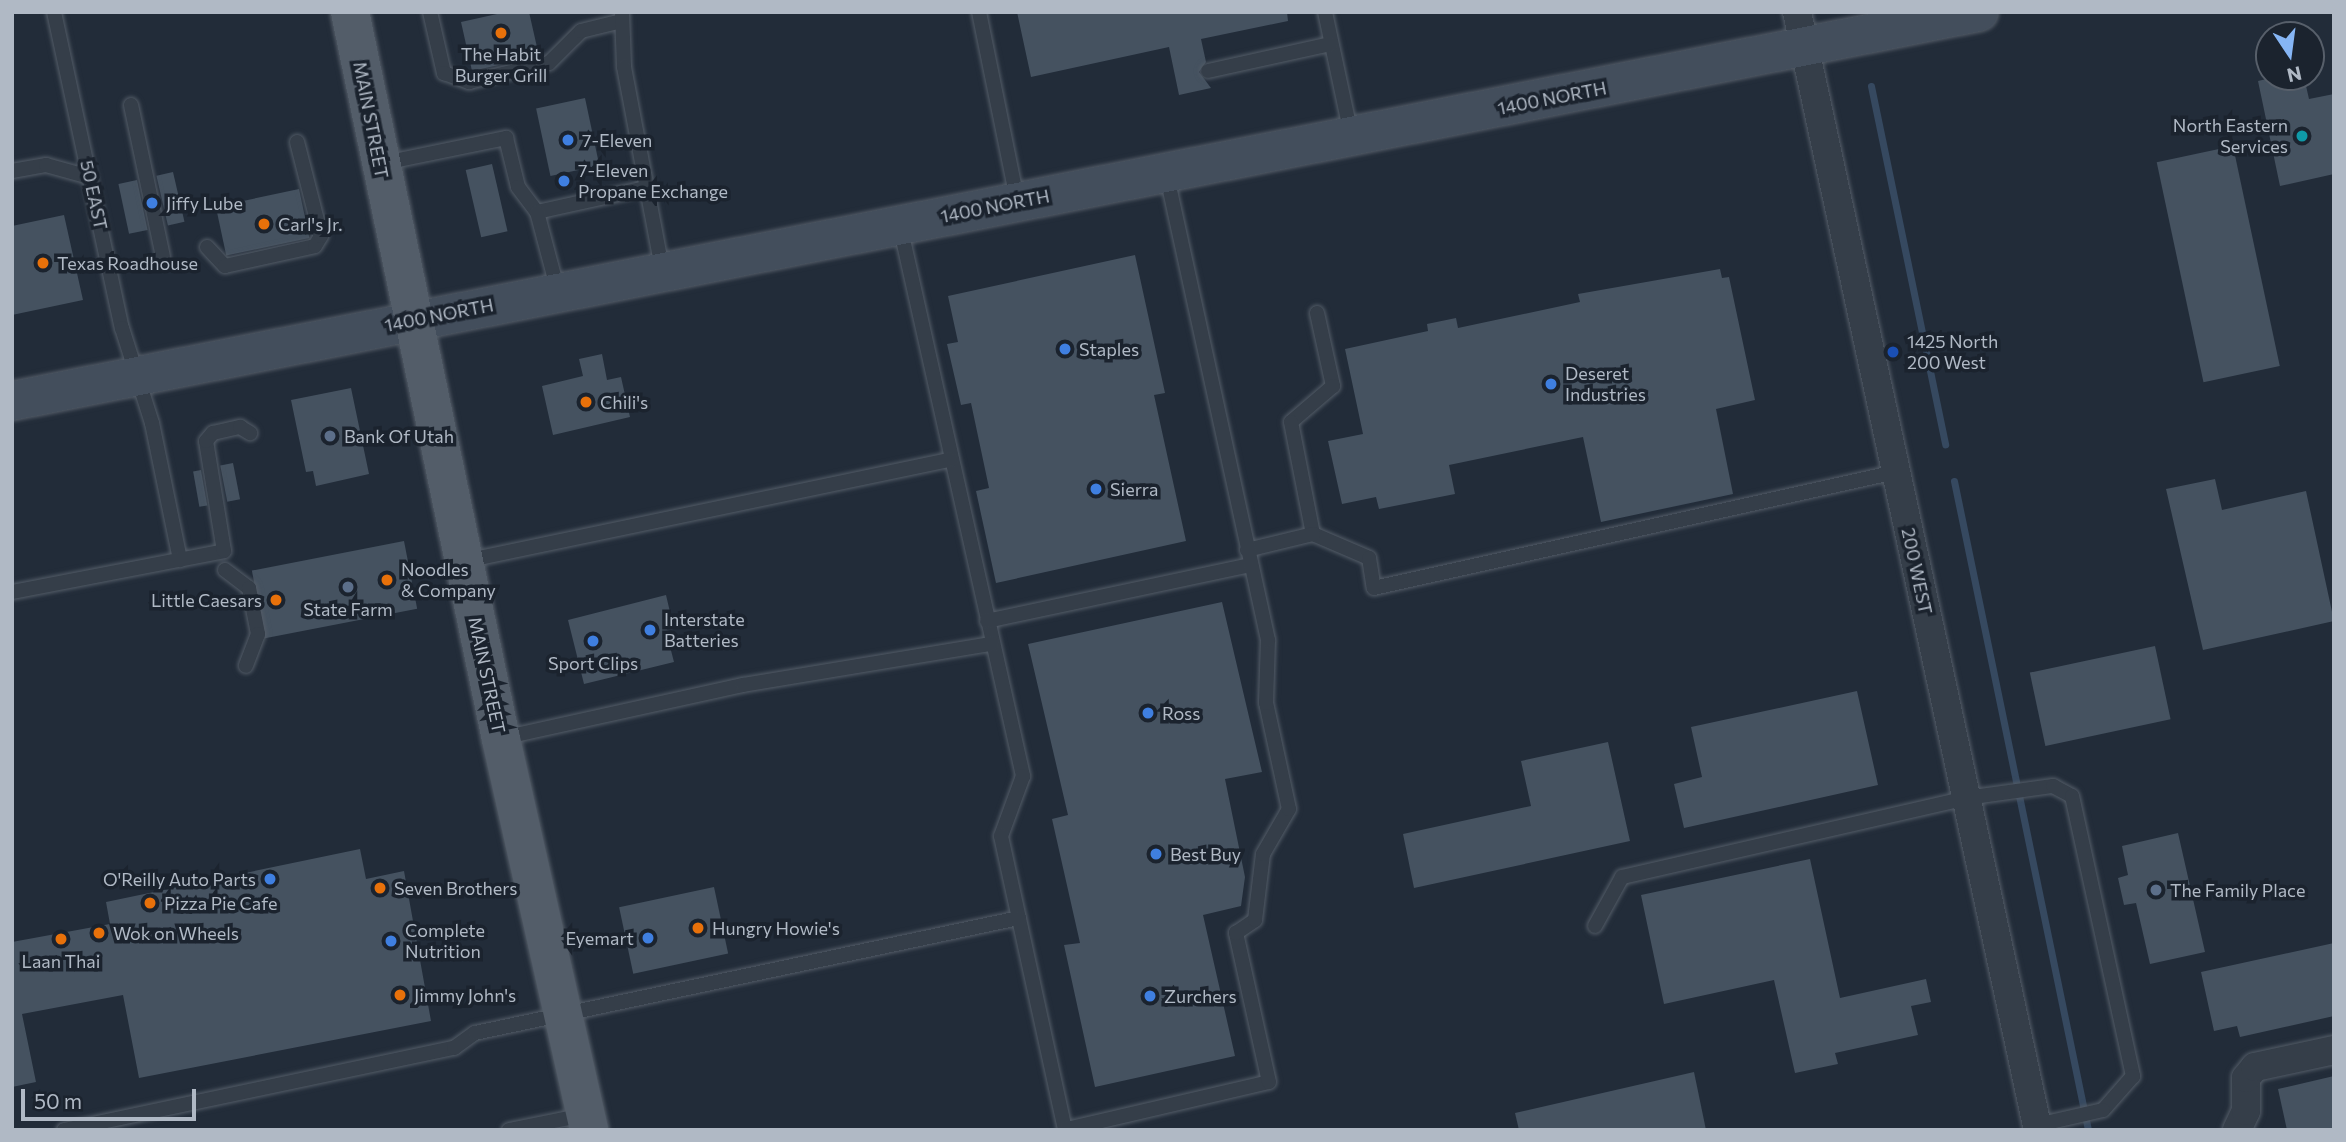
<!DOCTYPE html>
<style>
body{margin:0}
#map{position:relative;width:2346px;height:1142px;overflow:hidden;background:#222c39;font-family:Commissioner,sans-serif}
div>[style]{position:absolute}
.stream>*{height:7px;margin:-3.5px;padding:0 3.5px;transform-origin:3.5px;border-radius:3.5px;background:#364960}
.building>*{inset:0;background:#455260;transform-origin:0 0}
.roads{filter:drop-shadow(0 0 2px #535c67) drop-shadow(0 0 2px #535c67)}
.lane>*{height:14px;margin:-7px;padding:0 7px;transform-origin:7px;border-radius:7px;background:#353e49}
.street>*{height:28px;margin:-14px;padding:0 14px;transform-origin:14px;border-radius:14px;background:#353e49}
.secondary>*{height:38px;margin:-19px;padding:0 19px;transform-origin:19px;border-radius:19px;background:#434e5c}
.primary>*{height:38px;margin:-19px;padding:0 19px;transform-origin:19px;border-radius:19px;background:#535d69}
.dots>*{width:19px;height:19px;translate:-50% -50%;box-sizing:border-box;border:4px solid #1b232e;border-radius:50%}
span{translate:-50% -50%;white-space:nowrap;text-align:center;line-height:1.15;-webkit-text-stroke:7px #1b232e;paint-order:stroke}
.poi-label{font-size:18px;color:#b0b9c5}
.right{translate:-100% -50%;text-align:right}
.left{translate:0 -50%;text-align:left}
.street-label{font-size:18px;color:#b0b9c5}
.frame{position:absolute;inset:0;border:14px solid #b0b9c5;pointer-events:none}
.north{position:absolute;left:2255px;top:21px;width:70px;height:70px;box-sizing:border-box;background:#1b232e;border:2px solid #575f6a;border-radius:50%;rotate:167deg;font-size:19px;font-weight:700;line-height:28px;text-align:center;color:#b0b9c5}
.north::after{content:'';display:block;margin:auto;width:24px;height:32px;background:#86b5f4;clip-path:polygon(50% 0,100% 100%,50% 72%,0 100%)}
.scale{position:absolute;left:21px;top:1089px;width:175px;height:32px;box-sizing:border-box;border:4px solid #b0b9c5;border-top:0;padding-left:9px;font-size:21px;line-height:24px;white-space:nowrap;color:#b0b9c5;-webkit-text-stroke:5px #1b232e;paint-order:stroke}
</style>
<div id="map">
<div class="stream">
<i style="left:1871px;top:86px;width:366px;rotate:78.3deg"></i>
<i style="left:1954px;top:481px;width:663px;rotate:78.33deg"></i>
</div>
<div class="building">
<i style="clip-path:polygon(506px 12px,529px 12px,539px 56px,472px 71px,461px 22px)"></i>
<i style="clip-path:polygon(1017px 12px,1287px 12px,1288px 21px,1201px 39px,1206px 62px,1199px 72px,1211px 88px,1179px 95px,1169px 47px,1031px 77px)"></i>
<i style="clip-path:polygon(2275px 77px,2304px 77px,2309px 99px,2334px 94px,2334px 174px,2280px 186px,2258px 81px)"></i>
<i style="left:585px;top:98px;width:69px;height:50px;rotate:78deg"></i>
<i style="left:2233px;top:146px;width:225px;height:78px;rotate:78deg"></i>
<i style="left:492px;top:164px;width:69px;height:27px;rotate:77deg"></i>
<i style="left:173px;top:172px;width:51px;height:17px;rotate:77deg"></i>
<i style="left:137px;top:180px;width:51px;height:19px;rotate:78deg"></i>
<i style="left:299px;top:189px;width:50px;height:85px;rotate:78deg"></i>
<i style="clip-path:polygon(64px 215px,83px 300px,12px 315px,12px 226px)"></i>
<i style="clip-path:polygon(1135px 255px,1165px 393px,1154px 395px,1186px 541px,996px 583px,976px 491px,989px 488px,971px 403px,961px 405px,947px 344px,958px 342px,948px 296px)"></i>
<i style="clip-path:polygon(1720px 269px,1722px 278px,1729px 277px,1755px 400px,1716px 409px,1733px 494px,1601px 522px,1583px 437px,1449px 465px,1455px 494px,1379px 509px,1376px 497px,1342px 504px,1328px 441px,1363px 434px,1345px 349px,1428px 331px,1427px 324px,1456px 318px,1458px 328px,1580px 302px,1578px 294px)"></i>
<i style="clip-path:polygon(602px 354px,607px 380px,621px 377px,630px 417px,553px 435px,542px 386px,583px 376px,579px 359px)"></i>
<i style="clip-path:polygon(351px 388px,369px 474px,316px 486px,313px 471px,306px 472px,291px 400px)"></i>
<i style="left:233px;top:463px;width:37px;height:13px;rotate:79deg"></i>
<i style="left:201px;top:470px;width:36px;height:8px;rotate:80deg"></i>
<i style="clip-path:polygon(2215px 479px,2222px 510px,2306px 491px,2334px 621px,2203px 650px,2166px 489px)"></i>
<i style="left:404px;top:541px;width:69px;height:155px;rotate:79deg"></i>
<i style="clip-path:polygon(666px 595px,674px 629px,666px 631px,674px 662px,584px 684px,568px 620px)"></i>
<i style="clip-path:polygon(1222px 602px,1262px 772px,1225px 779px,1245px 877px,1241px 906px,1203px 915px,1235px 1056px,1095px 1087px,1064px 945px,1080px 943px,1052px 819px,1068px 815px,1028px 644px)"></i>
<i style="left:2155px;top:646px;width:75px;height:128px;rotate:78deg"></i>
<i style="clip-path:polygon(1857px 691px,1878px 785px,1684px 828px,1674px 784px,1702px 777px,1691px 727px)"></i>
<i style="clip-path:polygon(1608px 742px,1630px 841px,1414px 888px,1403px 834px,1531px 806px,1521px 761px)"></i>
<i style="clip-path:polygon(2178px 833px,2205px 952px,2150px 964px,2136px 903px,2124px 905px,2118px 878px,2128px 875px,2122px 846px)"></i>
<i style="clip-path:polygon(360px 849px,366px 879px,404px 871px,431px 1021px,139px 1078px,123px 995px,22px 1014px,36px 1082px,12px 1087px,12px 942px,110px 924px,106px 902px)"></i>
<i style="clip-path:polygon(1810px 859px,1840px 998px,1926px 979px,1931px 1002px,1911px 1006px,1918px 1035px,1835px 1053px,1838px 1064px,1795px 1073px,1774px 980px,1664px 1004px,1641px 895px)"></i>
<i style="left:714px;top:887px;width:68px;height:97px;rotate:78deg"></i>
<i style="clip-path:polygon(2334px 943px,2334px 1016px,2240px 1037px,2237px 1026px,2214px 1031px,2201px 972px)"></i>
<i style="clip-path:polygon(1694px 1072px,1706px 1130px,1519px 1130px,1515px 1113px)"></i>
<i style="clip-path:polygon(2334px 1076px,2334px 1130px,2287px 1130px,2278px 1089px)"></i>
</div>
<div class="roads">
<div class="lane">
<i style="left:54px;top:12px;width:323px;rotate:77.9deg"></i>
<i style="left:122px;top:328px;width:100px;rotate:72.5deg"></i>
<i style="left:152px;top:423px;width:140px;rotate:78.4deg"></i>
<i style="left:430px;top:12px;width:63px;rotate:77.1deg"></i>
<i style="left:444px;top:73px;width:27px;rotate:20deg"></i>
<i style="left:469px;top:82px;width:82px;rotate:-13.4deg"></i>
<i style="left:549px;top:63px;width:45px;rotate:-45deg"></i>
<i style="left:581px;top:31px;width:42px;rotate:-13.7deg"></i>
<i style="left:622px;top:12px;width:55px;rotate:87.9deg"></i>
<i style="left:624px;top:67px;width:206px;rotate:79.3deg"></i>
<i style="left:979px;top:12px;width:191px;rotate:78.5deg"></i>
<i style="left:1325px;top:12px;width:125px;rotate:78deg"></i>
<i style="left:1208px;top:71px;width:126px;rotate:-12.4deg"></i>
<i style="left:131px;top:105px;width:155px;rotate:78.1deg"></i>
<i style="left:384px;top:163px;width:125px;rotate:-11.6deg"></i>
<i style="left:506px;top:138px;width:50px;rotate:76.2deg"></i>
<i style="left:518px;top:187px;width:31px;rotate:53deg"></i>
<i style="left:537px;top:212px;width:112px;rotate:-12.4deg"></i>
<i style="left:12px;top:171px;width:35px;rotate:-10deg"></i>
<i style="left:46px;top:165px;width:46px;rotate:15.3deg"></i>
<i style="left:537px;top:212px;width:82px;rotate:75.1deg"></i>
<i style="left:900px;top:226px;width:564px;rotate:77.39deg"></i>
<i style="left:1023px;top:776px;width:64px;rotate:110.1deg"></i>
<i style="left:1001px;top:836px;width:301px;rotate:77.7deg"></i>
<i style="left:207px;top:247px;width:26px;rotate:47deg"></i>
<i style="left:225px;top:266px;width:92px;rotate:-12.5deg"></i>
<i style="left:315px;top:246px;width:12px;rotate:-59deg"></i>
<i style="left:321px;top:236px;width:97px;rotate:-104.3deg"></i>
<i style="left:1317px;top:313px;width:75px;rotate:77.6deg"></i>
<i style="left:1333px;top:386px;width:55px;rotate:139.4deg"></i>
<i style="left:1291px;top:422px;width:114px;rotate:78.9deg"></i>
<i style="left:1313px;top:534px;width:61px;rotate:23.2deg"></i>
<i style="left:1369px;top:558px;width:30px;rotate:81deg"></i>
<i style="left:1374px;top:588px;width:535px;rotate:-12.53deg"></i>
<i style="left:1247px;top:550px;width:68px;rotate:-13.6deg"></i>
<i style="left:465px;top:561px;width:495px;rotate:-11.8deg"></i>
<i style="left:225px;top:570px;width:30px;rotate:37deg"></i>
<i style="left:249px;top:588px;width:47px;rotate:78.9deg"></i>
<i style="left:258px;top:634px;width:34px;rotate:111deg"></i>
<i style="left:12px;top:592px;width:216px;rotate:-10.9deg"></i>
<i style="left:224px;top:551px;width:111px;rotate:-99.3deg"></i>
<i style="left:206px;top:441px;width:11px;rotate:-49deg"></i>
<i style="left:213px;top:433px;width:28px;rotate:-13deg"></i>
<i style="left:240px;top:427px;width:12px;rotate:31deg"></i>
<i style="left:987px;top:621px;width:270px;rotate:-12deg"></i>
<i style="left:502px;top:738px;width:247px;rotate:-12.4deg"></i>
<i style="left:743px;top:685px;width:252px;rotate:-9.4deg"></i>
<i style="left:1595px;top:926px;width:56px;rotate:-61.1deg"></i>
<i style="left:1622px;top:877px;width:353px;rotate:-12.9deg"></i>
<i style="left:1966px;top:798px;width:88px;rotate:-7.9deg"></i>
<i style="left:2053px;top:786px;width:21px;rotate:28deg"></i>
<i style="left:2072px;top:796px;width:287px;rotate:77.7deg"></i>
<i style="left:2133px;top:1076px;width:45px;rotate:131.4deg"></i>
<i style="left:2103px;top:1110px;width:68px;rotate:167.2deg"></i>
<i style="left:1067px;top:1129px;width:207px;rotate:-13.1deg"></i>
<i style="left:1269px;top:1082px;width:153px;rotate:-102.5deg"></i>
<i style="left:1236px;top:933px;width:23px;rotate:-34deg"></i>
<i style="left:1255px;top:920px;width:66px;rotate:-83.1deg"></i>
<i style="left:1263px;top:854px;width:52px;rotate:-60deg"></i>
<i style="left:1289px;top:809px;width:108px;rotate:-102.2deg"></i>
<i style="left:1266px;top:703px;width:63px;rotate:-88.2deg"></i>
<i style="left:1268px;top:640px;width:476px;rotate:-102.3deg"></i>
<i style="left:64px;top:1130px;width:399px;rotate:-11.9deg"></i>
<i style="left:454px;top:1048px;width:26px;rotate:-36deg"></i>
<i style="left:475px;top:1033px;width:556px;rotate:-11.94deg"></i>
<i style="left:509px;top:1130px;width:76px;rotate:-11.3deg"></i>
</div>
<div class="street">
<i style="left:1797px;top:12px;width:1144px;rotate:77.84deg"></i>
<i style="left:2237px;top:1130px;width:21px;rotate:-65deg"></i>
<i style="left:2246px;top:1111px;width:33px;rotate:-90deg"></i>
<i style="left:2246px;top:1078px;width:14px;rotate:-51deg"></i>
<i style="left:2255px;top:1067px;width:81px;rotate:-12.1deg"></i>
</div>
<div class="secondary">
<i style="left:12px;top:401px;width:2005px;rotate:-11.19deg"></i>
</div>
<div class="primary">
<i style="left:350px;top:12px;width:743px;rotate:78.27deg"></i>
<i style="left:501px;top:739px;width:401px;rotate:77.3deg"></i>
</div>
</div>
<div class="dots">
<i style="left:501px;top:33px;background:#e8710a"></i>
<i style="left:2302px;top:136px;background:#0f9aa8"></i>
<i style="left:568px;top:140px;background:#3f7fe0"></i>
<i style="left:564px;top:181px;background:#3f7fe0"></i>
<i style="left:152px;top:203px;background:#3f7fe0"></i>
<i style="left:264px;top:224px;background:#e8710a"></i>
<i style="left:43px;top:263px;background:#e8710a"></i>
<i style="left:1065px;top:349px;background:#3f7fe0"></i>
<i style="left:1893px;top:352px;background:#1a4fb4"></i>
<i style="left:1551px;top:384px;background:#3f7fe0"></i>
<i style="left:586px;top:402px;background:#e8710a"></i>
<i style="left:330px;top:436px;background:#5c6f8a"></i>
<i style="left:1096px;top:489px;background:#3f7fe0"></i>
<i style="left:387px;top:580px;background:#e8710a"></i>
<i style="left:348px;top:587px;background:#5c6f8a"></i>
<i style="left:276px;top:600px;background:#e8710a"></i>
<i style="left:650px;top:630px;background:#3f7fe0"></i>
<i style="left:593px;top:641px;background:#3f7fe0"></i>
<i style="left:1148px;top:713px;background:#3f7fe0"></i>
<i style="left:1156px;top:854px;background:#3f7fe0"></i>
<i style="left:270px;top:879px;background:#3f7fe0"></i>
<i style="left:380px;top:888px;background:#e8710a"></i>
<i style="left:2156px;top:890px;background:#5c6f8a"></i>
<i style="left:150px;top:903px;background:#e8710a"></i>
<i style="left:698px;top:928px;background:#e8710a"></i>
<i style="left:99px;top:933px;background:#e8710a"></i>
<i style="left:648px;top:938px;background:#3f7fe0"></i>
<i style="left:61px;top:939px;background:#e8710a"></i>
<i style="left:391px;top:941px;background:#3f7fe0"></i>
<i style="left:400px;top:995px;background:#e8710a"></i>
<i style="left:1150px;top:996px;background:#3f7fe0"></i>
</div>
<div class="poi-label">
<span style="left:501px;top:65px">The Habit<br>Burger Grill</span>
<span class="right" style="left:2288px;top:136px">North Eastern<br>Services</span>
<span class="left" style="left:582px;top:140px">7-Eleven</span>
<span class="left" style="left:578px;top:181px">7-Eleven<br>Propane Exchange</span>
<span class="left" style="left:166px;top:203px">Jiffy Lube</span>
<span class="left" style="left:278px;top:224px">Carl's Jr.</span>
<span class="left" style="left:57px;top:263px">Texas Roadhouse</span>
<span class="left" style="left:1907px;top:352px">1425 North<br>200 West</span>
<span class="left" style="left:1079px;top:349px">Staples</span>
<span class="left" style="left:1565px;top:384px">Deseret<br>Industries</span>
<span class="left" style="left:600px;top:402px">Chili's</span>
<span class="left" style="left:344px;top:436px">Bank Of Utah</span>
<span class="left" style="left:1110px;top:489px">Sierra</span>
<span class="left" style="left:401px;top:580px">Noodles<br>&amp; Company</span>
<span class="right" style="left:262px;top:600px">Little Caesars</span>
<span style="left:348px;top:609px">State Farm</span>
<span class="left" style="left:664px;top:630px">Interstate<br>Batteries</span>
<span style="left:593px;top:663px">Sport Clips</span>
<span class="left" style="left:1162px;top:713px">Ross</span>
<span class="left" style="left:1170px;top:854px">Best Buy</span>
<span class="right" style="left:256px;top:879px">O'Reilly Auto Parts</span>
<span class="left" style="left:394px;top:888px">Seven Brothers</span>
<span class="left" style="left:2170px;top:890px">The Family Place</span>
<span class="left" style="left:164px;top:903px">Pizza Pie Cafe</span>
<span class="left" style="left:712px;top:928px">Hungry Howie's</span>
<span class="left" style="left:405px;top:941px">Complete<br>Nutrition</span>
<span class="left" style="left:113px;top:933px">Wok on Wheels</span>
<span class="right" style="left:634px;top:938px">Eyemart</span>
<span style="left:61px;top:961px">Laan Thai</span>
<span class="left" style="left:414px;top:995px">Jimmy John's</span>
<span class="left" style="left:1164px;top:996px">Zurchers</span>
</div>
<div class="street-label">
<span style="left:1552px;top:98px;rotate:-11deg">1400 NORTH</span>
<span style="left:371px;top:120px;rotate:79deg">MAIN STREET</span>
<span style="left:94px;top:195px;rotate:78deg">50 EAST</span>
<span style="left:995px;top:206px;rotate:-11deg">1400 NORTH</span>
<span style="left:439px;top:315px;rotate:-11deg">1400 NORTH</span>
<span style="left:1917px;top:571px;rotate:78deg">200 WEST</span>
<span style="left:487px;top:675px;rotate:78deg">MAIN STREET</span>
</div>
<div class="frame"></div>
<div class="north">N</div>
<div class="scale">50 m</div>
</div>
